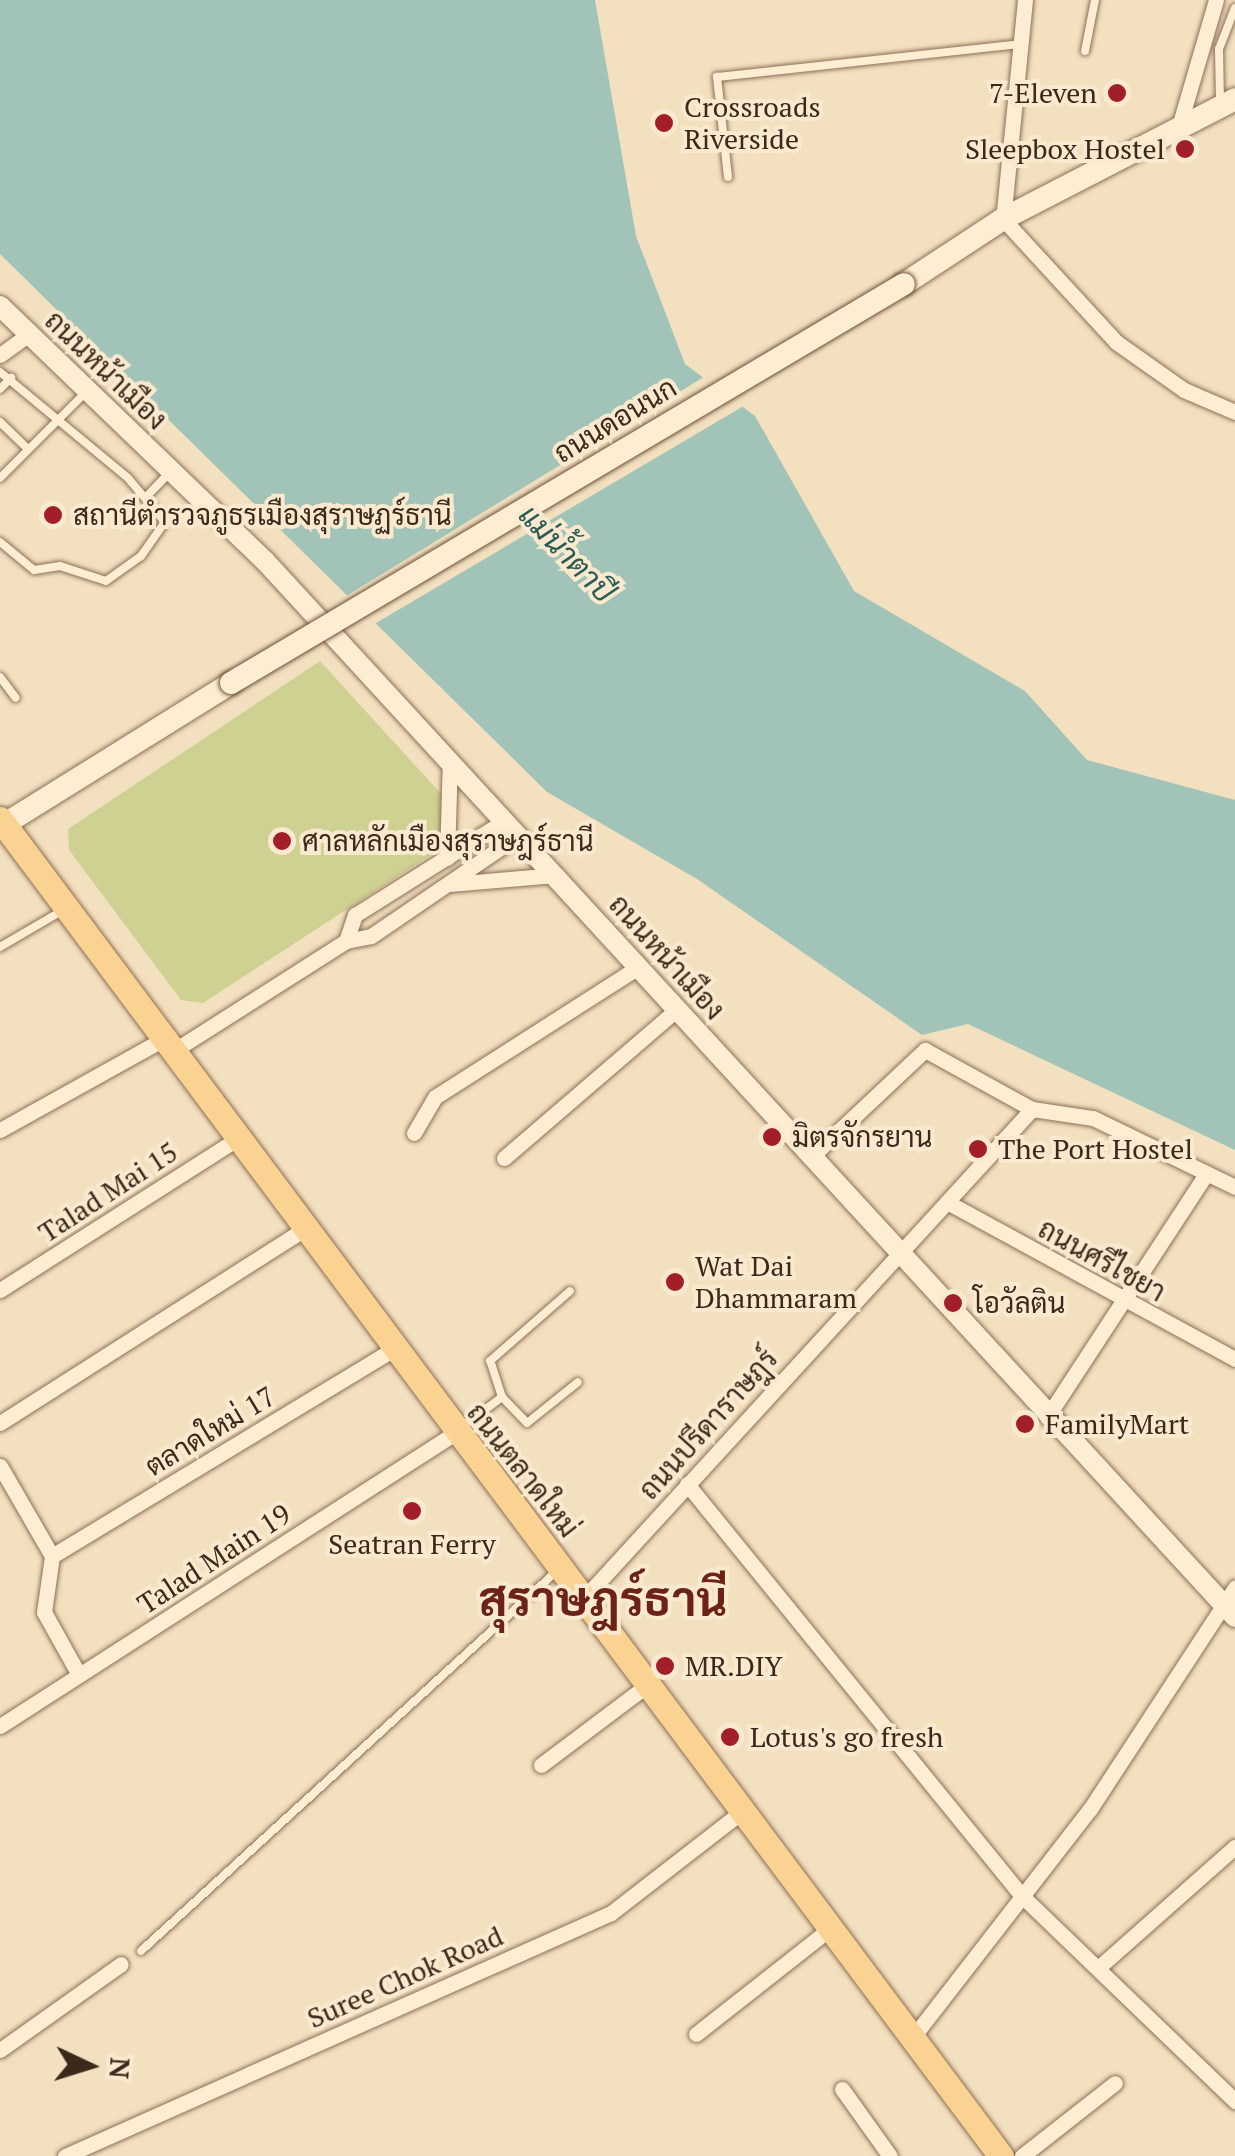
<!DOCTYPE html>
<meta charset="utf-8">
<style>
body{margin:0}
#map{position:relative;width:1235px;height:2156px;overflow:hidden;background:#f2e0bf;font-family:"PT Serif",Sarabun,serif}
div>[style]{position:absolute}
.green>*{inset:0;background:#ced192}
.water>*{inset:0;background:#a2c3b8}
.pier>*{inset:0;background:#f2e0bf}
.roads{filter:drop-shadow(0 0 2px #8d6f55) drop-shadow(0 0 2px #8d6f55)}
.service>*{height:8px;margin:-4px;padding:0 4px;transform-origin:4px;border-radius:4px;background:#fcedd3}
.minor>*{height:15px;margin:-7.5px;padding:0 7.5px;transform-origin:7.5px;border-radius:7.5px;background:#fcedd3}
.tertiary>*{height:20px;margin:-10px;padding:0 10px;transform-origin:10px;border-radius:10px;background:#fcedd3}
.secondary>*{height:22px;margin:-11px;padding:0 11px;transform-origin:11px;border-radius:11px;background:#fcedd3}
.primary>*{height:25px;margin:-12.5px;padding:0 12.5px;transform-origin:12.5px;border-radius:12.5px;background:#fad392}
.bridges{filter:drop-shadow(0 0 2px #6e5039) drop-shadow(0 0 2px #6e5039)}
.secondary-bridge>*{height:22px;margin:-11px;padding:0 11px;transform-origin:11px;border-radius:11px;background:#fcedd3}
.dots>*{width:28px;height:28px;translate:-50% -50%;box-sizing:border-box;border:5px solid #f9eacf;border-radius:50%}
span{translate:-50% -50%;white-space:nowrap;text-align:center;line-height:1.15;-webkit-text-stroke:8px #f9eacf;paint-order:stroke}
.poi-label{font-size:28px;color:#3b291b}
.right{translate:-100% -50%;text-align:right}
.left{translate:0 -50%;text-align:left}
.street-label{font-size:28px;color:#3b291b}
.water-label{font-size:30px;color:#295c56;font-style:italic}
.town-label{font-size:48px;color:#6c2316;font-weight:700}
.north{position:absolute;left:40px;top:2016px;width:100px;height:100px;-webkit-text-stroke:8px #f9eacf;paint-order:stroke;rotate:94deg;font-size:28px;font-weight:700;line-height:40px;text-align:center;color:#3b291b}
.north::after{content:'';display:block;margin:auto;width:35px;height:45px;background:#3b291b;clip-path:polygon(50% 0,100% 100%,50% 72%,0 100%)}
</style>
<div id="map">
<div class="green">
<i style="clip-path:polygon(320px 661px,443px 796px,441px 848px,203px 1003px,181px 1000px,69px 850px,68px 829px)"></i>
</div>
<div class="water">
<i style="clip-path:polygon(0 0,595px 0,636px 236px,685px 364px,755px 416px,854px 591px,1025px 691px,1087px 760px,1235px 800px,1235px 1150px,968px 1024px,922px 1035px,697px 879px,547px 792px,0 254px)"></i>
</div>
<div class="pier">
<i style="clip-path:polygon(707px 375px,747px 404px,371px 626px,343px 598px)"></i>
</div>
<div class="roads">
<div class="service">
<i style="left:1085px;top:51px;width:52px;rotate:-78.9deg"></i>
<i style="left:1220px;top:101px;width:52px;rotate:-91.1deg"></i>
<i style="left:1219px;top:49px;width:44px;rotate:-68.7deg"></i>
<i style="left:728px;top:177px;width:101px;rotate:-96.3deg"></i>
<i style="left:717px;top:77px;width:305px;rotate:-6.2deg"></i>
<i style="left:0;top:372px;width:166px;rotate:39.6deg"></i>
<i style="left:128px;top:478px;width:57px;rotate:49.9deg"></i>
<i style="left:165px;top:522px;width:42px;rotate:125.2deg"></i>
<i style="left:141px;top:556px;width:43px;rotate:144.5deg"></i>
<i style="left:106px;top:581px;width:48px;rotate:-161.9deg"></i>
<i style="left:60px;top:566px;width:26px;rotate:171deg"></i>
<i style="left:34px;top:570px;width:44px;rotate:-140.5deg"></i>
<i style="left:0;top:389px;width:16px;rotate:-45deg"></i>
<i style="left:0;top:422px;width:39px;rotate:44deg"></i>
<i style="left:0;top:478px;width:123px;rotate:-45deg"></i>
<i style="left:146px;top:497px;width:36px;rotate:-46deg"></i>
<i style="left:0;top:677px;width:26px;rotate:53deg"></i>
<i style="left:0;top:947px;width:75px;rotate:-30.3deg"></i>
<i style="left:502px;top:1397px;width:36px;rotate:46deg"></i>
<i style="left:527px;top:1423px;width:65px;rotate:-38.8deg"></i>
<i style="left:463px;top:1426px;width:49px;rotate:-36.6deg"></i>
<i style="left:502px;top:1397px;width:38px;rotate:-108deg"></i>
<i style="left:490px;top:1361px;width:106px;rotate:-41.2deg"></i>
<i style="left:141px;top:1951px;width:565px;rotate:-42.42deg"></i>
</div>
<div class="minor">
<i style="left:1025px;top:0;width:220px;rotate:95.7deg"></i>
<i style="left:1003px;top:219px;width:167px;rotate:47.4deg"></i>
<i style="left:1116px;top:342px;width:83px;rotate:35.2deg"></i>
<i style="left:1184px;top:390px;width:56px;rotate:23.3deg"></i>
<i style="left:1180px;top:123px;width:128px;rotate:-73.7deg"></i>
<i style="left:0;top:355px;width:36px;rotate:-36deg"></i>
<i style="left:447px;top:858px;width:99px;rotate:-88.3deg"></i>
<i style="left:451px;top:884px;width:106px;rotate:-4.9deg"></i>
<i style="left:346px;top:941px;width:28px;rotate:-71deg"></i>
<i style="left:355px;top:915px;width:178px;rotate:-32.2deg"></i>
<i style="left:178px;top:1048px;width:199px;rotate:-32.5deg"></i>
<i style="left:346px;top:941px;width:25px;rotate:-11deg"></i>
<i style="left:371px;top:936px;width:179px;rotate:-34.3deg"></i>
<i style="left:1032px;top:1109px;width:62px;rotate:8.4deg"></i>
<i style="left:1093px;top:1118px;width:158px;rotate:25.9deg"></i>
<i style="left:0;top:1130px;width:193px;rotate:-29.1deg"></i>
<i style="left:414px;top:1133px;width:42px;rotate:-59.7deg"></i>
<i style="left:435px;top:1097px;width:243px;rotate:-32.6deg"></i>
<i style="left:504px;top:1158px;width:228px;rotate:-40.7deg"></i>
<i style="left:810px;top:1158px;width:158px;rotate:-43.2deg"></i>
<i style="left:925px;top:1050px;width:122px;rotate:28.9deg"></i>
<i style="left:947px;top:1202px;width:328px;rotate:28.6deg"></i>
<i style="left:0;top:1290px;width:288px;rotate:-32.5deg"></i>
<i style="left:1047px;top:1417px;width:290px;rotate:-56.8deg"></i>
<i style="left:0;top:1423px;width:365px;rotate:-32.5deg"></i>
<i style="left:0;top:1466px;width:104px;rotate:60deg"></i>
<i style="left:52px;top:1556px;width:57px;rotate:98.1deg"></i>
<i style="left:44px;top:1612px;width:72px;rotate:60.9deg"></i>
<i style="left:687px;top:1484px;width:531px;rotate:50.89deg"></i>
<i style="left:1022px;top:1896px;width:296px;rotate:43.9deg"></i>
<i style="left:52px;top:1556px;width:400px;rotate:-31.2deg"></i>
<i style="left:585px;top:1597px;width:662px;rotate:-47.51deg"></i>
<i style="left:0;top:1726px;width:541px;rotate:-32.78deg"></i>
<i style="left:541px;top:1765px;width:136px;rotate:-37deg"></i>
<i style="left:1098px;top:1968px;width:183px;rotate:-41.5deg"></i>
<i style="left:696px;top:2034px;width:173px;rotate:-38.2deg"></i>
<i style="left:913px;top:2037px;width:289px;rotate:-52.2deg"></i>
<i style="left:1090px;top:1809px;width:265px;rotate:-56.8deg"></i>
<i style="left:0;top:2050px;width:148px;rotate:-35.4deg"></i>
<i style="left:842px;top:2089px;width:82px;rotate:54.4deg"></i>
<i style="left:65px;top:2156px;width:598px;rotate:-23.99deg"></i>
<i style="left:611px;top:1913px;width:170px;rotate:-37.8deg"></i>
<i style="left:1022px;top:2156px;width:118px;rotate:-38.1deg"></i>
</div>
<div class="tertiary">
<i style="left:0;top:306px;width:368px;rotate:43.9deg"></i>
<i style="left:265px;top:561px;width:1434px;rotate:47.43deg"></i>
</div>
<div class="secondary">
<i style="left:904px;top:284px;width:118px;rotate:-33.3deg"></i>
<i style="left:1003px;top:219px;width:261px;rotate:-27.3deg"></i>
<i style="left:0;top:827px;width:272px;rotate:-31.9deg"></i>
</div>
<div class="primary">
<i style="left:0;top:819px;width:1670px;rotate:53.18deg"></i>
</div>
</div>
<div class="bridges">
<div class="secondary-bridge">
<i style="left:231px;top:683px;width:782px;rotate:-30.66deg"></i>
</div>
</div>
<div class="dots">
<i style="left:1117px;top:93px;background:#a21f28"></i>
<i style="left:664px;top:123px;background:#a21f28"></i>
<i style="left:1185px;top:149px;background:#a21f28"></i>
<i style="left:53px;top:515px;background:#a21f28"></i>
<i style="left:282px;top:841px;background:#a21f28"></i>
<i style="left:772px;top:1137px;background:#a21f28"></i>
<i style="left:978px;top:1149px;background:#a21f28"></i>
<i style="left:675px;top:1282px;background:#a21f28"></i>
<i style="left:953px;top:1303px;background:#a21f28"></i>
<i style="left:1025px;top:1424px;background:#a21f28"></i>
<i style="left:412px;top:1511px;background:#a21f28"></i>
<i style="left:665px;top:1666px;background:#a21f28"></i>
<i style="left:730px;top:1737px;background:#a21f28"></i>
</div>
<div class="poi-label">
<span class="right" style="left:1097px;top:93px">7-Eleven</span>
<span class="left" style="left:684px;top:123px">Crossroads<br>Riverside</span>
<span class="right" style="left:1165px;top:149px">Sleepbox Hostel</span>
<span class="left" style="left:73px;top:515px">สถานีตำรวจภูธรเมืองสุราษฏร์ธานี</span>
<span class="left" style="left:302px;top:841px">ศาลหลักเมืองสุราษฎร์ธานี</span>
<span class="left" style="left:792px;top:1137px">มิตรจักรยาน</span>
<span class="left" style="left:998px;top:1149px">The Port Hostel</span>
<span class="left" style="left:695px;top:1282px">Wat Dai<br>Dhammaram</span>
<span class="left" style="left:973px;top:1303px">โอวัลติน</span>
<span class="left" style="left:1045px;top:1424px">FamilyMart</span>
<span style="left:412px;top:1544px">Seatran Ferry</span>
<span class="left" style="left:685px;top:1666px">MR.DIY</span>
<span class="left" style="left:750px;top:1737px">Lotus's go fresh</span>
</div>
<div class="street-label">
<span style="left:106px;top:370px;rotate:44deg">ถนนหน้าเมือง</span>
<span style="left:615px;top:420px;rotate:-31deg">ถนนดอนนก</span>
<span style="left:667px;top:957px;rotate:48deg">ถนนหน้าเมือง</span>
<span style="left:108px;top:1192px;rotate:-33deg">Talad Mai 15</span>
<span style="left:1102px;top:1260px;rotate:29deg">ถนนศรีไชยา</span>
<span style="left:708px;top:1424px;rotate:-48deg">ถนนปรีดาราษฎร์</span>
<span style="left:210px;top:1431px;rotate:-31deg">ตลาดใหม่ 17</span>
<span style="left:523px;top:1470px;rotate:52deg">ถนนตลาดใหม่</span>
<span style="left:214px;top:1559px;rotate:-33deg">Talad Main 19</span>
<span style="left:405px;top:1977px;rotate:-24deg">Suree Chok Road</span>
</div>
<div class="water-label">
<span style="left:567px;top:553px;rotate:46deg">แม่น้ำตาปี</span>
</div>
<div class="town-label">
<span style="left:603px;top:1599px">สุราษฎร์ธานี</span>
</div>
<div class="north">N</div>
</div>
